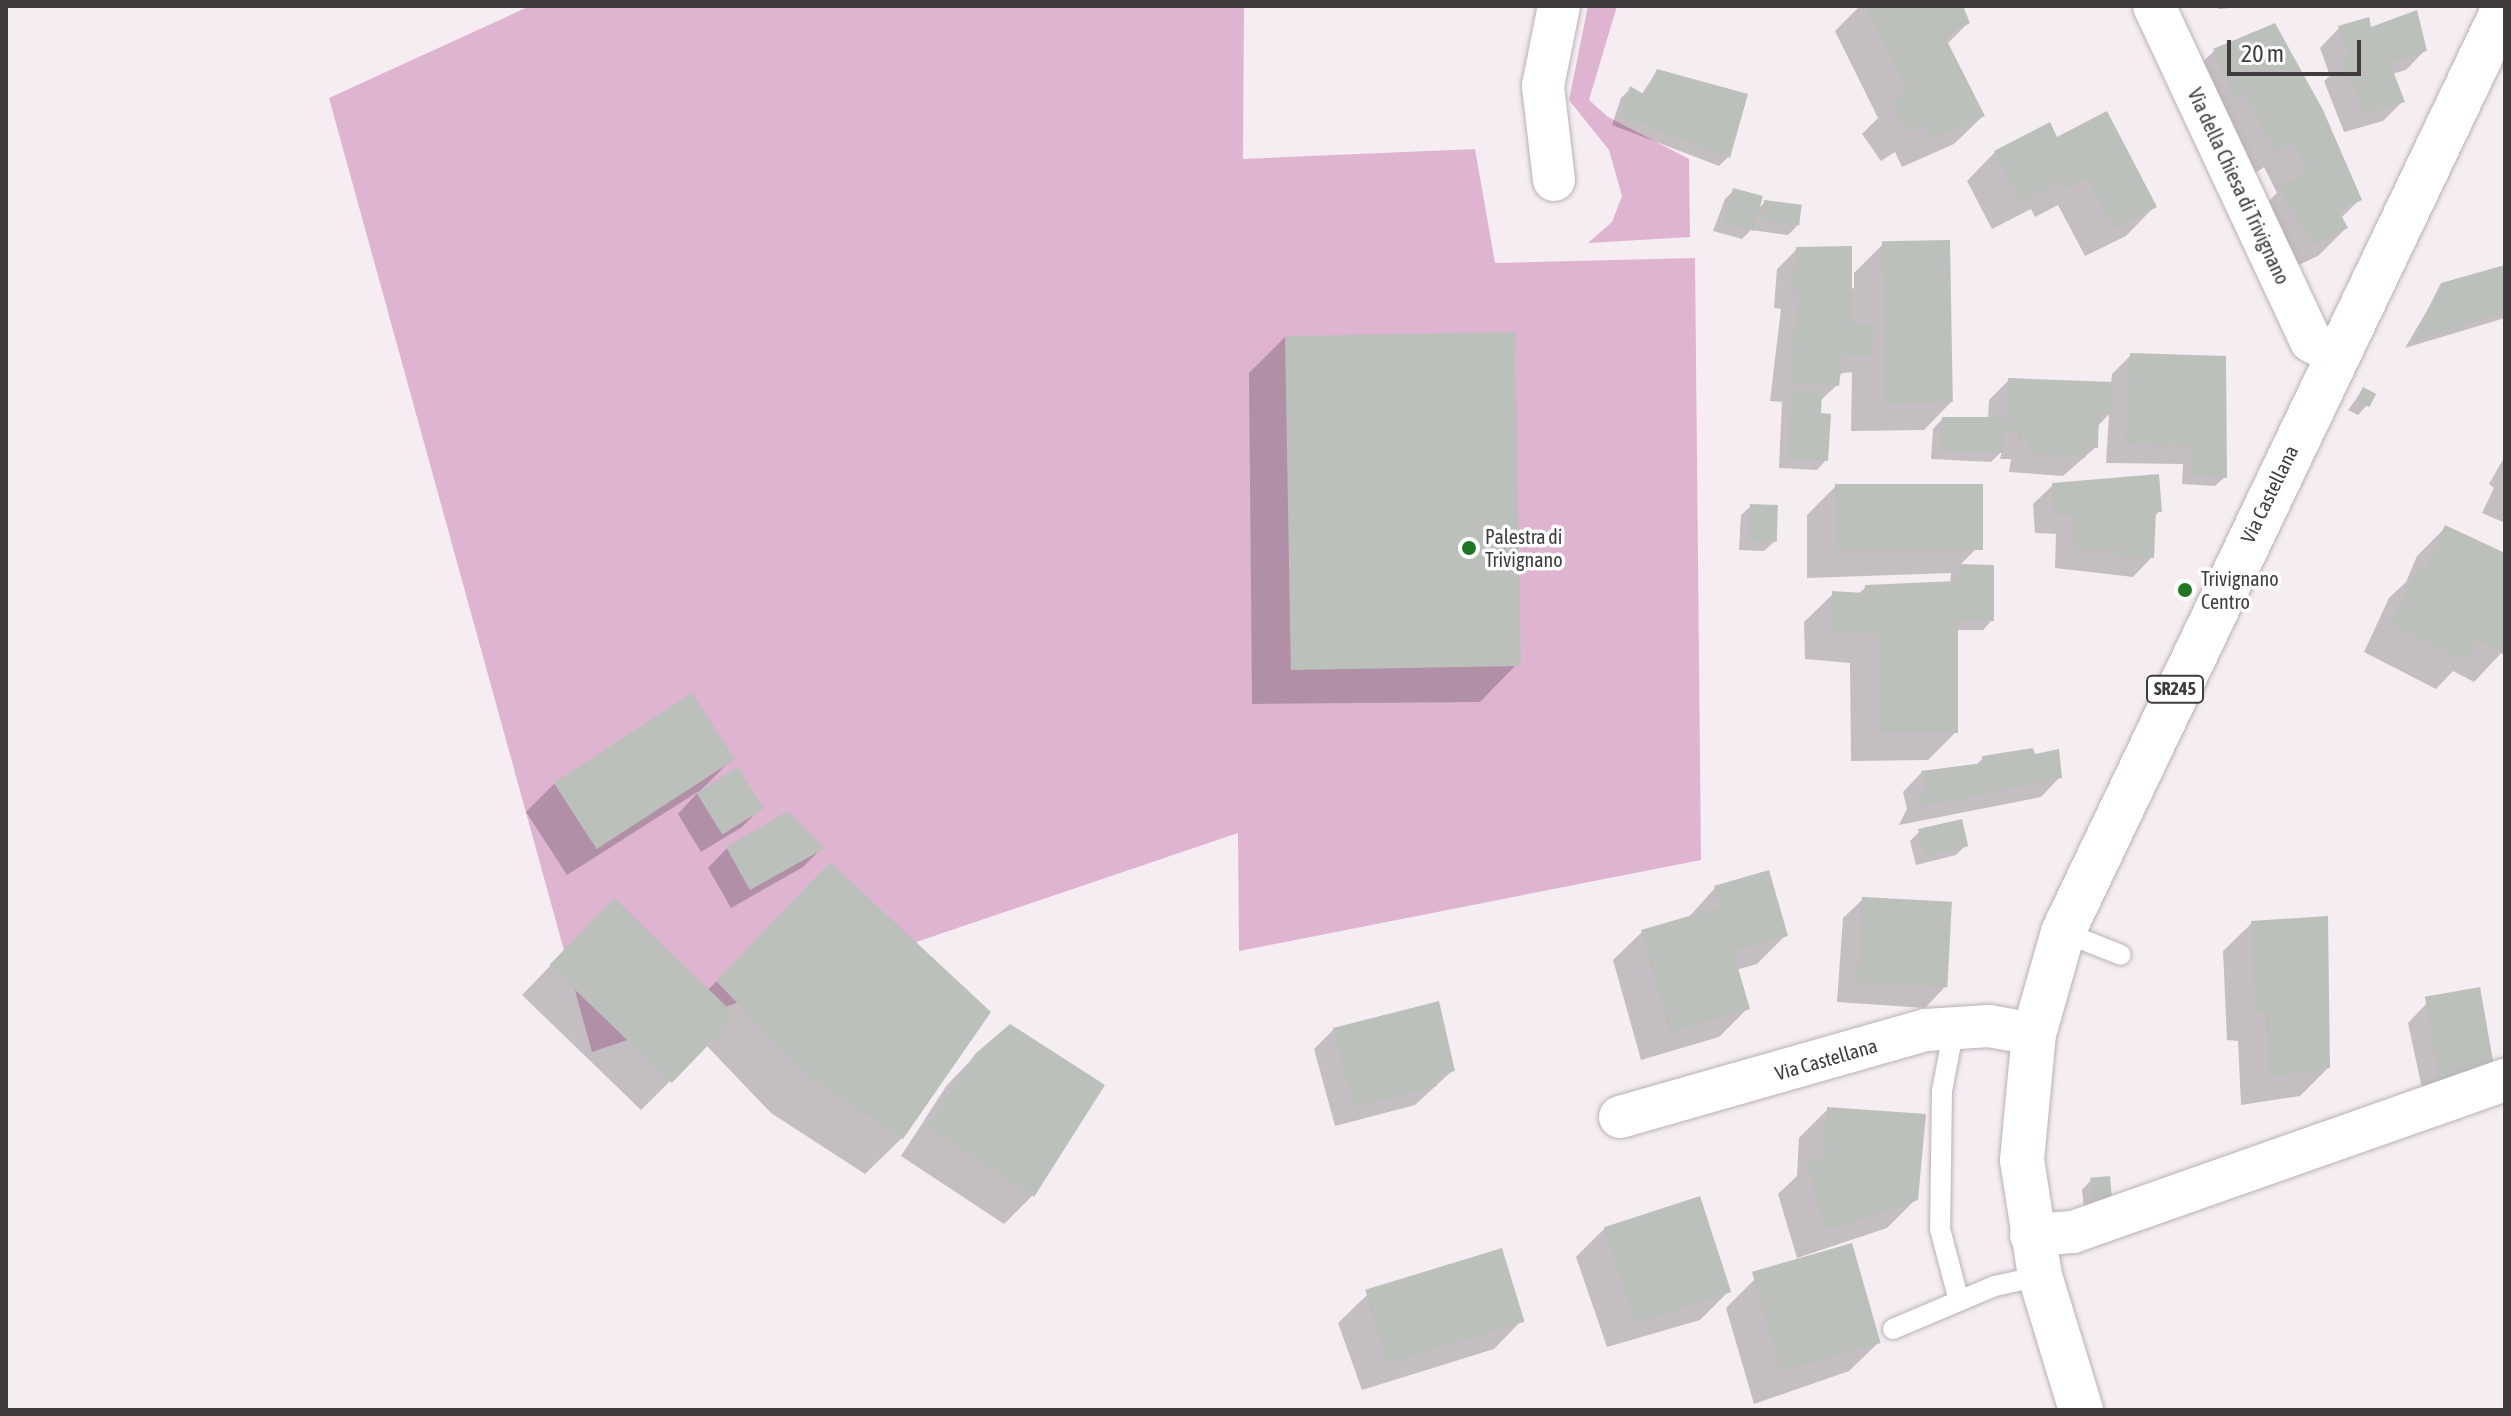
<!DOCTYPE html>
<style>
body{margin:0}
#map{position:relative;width:2511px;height:1416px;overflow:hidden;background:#f5edf2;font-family:"Asap Condensed",sans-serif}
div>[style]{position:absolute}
.green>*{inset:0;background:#deb4d1}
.shadow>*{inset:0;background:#0003}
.building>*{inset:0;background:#bbc1ba;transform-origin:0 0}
.roads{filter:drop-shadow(0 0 2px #b9b1b6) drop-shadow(0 0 2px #b9b1b6)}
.service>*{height:20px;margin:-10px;padding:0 10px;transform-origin:10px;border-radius:10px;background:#fff}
.minor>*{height:42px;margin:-21px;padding:0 21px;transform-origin:21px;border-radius:21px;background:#fff}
.primary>*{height:44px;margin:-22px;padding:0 22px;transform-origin:22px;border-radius:22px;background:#fff}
.dots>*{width:22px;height:22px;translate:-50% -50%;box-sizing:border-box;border:4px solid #fff;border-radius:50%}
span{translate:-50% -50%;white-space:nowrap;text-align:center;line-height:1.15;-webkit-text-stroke:7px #fff;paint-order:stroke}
.shield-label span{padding:2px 6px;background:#fff;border:2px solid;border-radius:6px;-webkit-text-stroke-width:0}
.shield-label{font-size:18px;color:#3f3b3e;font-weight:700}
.street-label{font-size:20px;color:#3f3b3e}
.poi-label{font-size:20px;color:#3f3b3e}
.left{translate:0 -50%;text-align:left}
.frame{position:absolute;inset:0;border:8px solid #3f3b3e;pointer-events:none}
.scale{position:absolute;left:2227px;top:40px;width:134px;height:36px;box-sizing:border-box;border:4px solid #3f3b3e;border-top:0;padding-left:10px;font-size:24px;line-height:28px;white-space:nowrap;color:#3f3b3e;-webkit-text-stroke:6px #fff;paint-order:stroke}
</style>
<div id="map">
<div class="green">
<i style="clip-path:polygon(530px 6px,1244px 6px,1243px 159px,1475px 149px,1495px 263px,1695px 258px,1701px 860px,1239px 951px,1238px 833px,592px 1052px,329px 98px)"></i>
<i style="clip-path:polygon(1588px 6px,1617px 6px,1589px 100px,1608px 117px,1689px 159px,1690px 237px,1588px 243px,1612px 222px,1622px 196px,1609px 150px,1569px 100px)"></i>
</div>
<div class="shadow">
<i style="clip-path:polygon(1860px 6px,1961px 6px,1968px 23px,1947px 44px,1983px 116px,1954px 144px,1902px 167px,1895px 152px,1881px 161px,1862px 134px,1878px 118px,1835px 31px)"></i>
<i style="clip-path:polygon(2218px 6px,2257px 6px,2218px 9px)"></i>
<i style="clip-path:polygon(2339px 28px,2369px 30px,2425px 50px,2406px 70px,2392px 74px,2403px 101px,2383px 121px,2344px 132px,2324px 81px,2330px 76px,2320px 48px)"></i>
<i style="clip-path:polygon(2214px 51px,2359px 200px,2341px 218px,2346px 228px,2318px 256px,2283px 272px,2253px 217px,2277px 193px,2264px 167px,2247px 179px,2185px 79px)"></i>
<i style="clip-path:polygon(1657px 71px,1728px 157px,1719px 166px,1612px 125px,1621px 98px,1630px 89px,1641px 95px)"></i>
<i style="clip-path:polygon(2056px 139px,2154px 207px,2126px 236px,2085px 256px,2058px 205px,2035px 217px,2031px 209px,1992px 229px,1967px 181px,1995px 152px)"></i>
<i style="clip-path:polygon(1734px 190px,1757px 210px,1765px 202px,1797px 226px,1788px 235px,1751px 230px,1742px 239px,1713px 231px,1725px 199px)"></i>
<i style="clip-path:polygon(1883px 244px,1952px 401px,1924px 430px,1851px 431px,1852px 372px,1838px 374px,1837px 385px,1819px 402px,1826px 460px,1817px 470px,1779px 468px,1782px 402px,1770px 401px,1781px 309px,1774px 308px,1777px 269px,1797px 249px,1854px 289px,1854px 273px)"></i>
<i style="clip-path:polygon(2505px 267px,2505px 318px,2405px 348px,2442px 285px)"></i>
<i style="clip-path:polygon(1286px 336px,1516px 665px,1480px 702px,1252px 704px,1249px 373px)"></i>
<i style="clip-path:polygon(2131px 355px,2225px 477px,2215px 486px,2182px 484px,2183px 464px,2106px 463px,2109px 414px,2097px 427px,2096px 447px,2063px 476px,2009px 472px,2011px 459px,2000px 459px,2002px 451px,1991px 462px,1931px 459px,1933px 429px,1942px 419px,1988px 419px,1989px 400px,2009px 380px,2111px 384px,2112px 374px)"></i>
<i style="clip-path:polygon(2363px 390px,2367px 405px,2358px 415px,2348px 410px)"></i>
<i style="clip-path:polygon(2505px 456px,2505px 523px,2482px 513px,2494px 488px,2489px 484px)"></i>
<i style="clip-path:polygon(2053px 485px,2160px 511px,2153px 517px,2152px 557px,2133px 577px,2055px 568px,2056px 534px,2035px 533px,2033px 504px)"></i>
<i style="clip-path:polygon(1836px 486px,1980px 545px,1959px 566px,1992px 567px,1992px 620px,1983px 630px,1956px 630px,1956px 732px,1928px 760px,1851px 761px,1850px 663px,1805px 659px,1804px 622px,1833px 594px,1857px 595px,1866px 587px,1950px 583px,1951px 573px,1807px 578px,1807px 515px)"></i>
<i style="clip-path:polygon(1751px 506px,1774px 542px,1764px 551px,1739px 550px,1741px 515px)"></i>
<i style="clip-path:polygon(2446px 527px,2505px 557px,2505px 649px,2474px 682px,2453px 671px,2436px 689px,2364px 652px,2389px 598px,2406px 582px,2417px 556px)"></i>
<i style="clip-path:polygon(2033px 756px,2060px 777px,2041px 797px,1899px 825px,1907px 809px,1903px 792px,1922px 772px,1975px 766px,1983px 758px)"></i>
<i style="clip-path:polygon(732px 759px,700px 791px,761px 808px,742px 827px,701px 852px,678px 814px,699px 791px,567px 875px,526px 812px,554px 784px)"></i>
<i style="clip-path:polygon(1919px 832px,1965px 846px,1956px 855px,1916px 865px,1910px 841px)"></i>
<i style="clip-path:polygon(727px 848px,822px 848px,803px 867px,731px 908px,708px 868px)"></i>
<i style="clip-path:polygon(1715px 888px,1786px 935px,1757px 964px,1736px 970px,1747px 1009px,1719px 1037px,1641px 1060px,1613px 960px,1642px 932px,1687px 919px)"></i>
<i style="clip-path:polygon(1863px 899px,1944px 988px,1925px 1008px,1837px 1002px,1843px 918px)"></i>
<i style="clip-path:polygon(793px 902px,902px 1138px,865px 1174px,771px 1113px,706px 1045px,641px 1110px,522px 995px,586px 929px,707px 991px)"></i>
<i style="clip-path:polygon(2252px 923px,2328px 1068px,2300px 1096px,2241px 1105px,2238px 1041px,2227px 1040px,2223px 951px)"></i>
<i style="clip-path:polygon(2427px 1003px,2493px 1075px,2426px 1107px,2408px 1023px)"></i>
<i style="clip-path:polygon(1334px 1029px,1453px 1070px,1415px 1105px,1335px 1126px,1314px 1049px)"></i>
<i style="clip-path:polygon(976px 1055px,1033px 1195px,1004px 1224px,901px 1156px,947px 1085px)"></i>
<i style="clip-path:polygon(1827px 1110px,1916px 1199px,1887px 1228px,1797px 1258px,1778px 1194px,1797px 1176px,1799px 1138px)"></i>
<i style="clip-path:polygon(2091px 1180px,2110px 1196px,2100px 1205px,2084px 1207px,2082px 1190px)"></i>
<i style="clip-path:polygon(1605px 1228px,1728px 1292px,1700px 1320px,1607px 1347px,1576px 1257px)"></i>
<i style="clip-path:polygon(1755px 1279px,1878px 1343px,1849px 1371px,1754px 1404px,1726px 1308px)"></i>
<i style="clip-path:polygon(1367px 1295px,1522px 1320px,1494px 1349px,1362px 1390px,1338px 1323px)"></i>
</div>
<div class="building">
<i style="clip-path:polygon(1865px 6px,1963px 6px,1970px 23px,1945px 37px,1985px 116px,1931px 140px,1924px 125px,1910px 134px,1890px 104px,1908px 93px)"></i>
<i style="clip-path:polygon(2417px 10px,2427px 51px,2390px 63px,2405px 102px,2364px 114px,2342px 60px,2349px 58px,2338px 26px,2369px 17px,2371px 27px)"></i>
<i style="clip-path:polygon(2275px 23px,2323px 110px,2362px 200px,2339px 211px,2348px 228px,2312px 245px,2280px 187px,2308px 171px,2293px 140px,2276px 152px,2243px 93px,2235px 99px,2213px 49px)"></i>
<i style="clip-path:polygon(1657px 69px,1748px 94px,1730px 158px,1620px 116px,1630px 86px,1645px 95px)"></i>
<i style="clip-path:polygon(2107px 111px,2157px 207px,2114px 229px,2087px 178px,2064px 190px,2060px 182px,2021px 202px,1994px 151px,2050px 122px,2057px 137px)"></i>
<i style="left:1733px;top:188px;width:31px;height:36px;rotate:15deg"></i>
<i style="left:1764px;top:200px;width:38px;height:21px;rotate:7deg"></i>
<i style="left:1950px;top:240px;width:162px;height:68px;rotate:89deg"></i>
<i style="clip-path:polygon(1852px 246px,1852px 322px,1875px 325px,1871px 356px,1843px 354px,1839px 386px,1789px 382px,1799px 290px,1793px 289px,1796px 247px)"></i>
<i style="clip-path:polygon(2505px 265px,2505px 313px,2412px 341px,2441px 283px)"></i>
<i style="left:1515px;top:332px;width:334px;height:230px;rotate:89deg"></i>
<i style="clip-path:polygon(2130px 353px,2226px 356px,2227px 478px,2191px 476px,2191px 446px,2125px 445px)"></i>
<i style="clip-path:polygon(2008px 378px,2114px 382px,2111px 415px,2099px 413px,2098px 448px,2087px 447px,2085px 458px,2027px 453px,2029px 441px,2018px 440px,2020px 433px,2004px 432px,2003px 453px,1939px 451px,1942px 417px,2006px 417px)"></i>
<i style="left:2363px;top:387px;width:15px;height:15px;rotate:28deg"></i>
<i style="clip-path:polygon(1791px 390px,1822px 392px,1821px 413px,1831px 414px,1828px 461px,1788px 459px)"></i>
<i style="clip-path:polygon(2159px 474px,2162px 512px,2156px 511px,2154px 558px,2112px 558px,2115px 551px,2073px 549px,2075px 515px,2053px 514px,2052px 483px)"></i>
<i style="left:1835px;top:484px;width:148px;height:66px"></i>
<i style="left:1750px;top:504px;width:28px;height:37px;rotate:2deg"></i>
<i style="clip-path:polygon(2445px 525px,2505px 553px,2505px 655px,2477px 641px,2466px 661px,2391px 623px,2418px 567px,2424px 572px)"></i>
<i style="clip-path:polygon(1959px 564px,1994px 565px,1994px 621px,1958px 621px,1958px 733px,1879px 733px,1878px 635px,1832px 631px,1832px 591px,1864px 593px,1865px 585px,1958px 581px)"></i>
<i style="left:692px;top:693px;width:79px;height:165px;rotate:57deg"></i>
<i style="clip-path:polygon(2033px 748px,2035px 754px,2059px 749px,2062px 778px,1918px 807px,1918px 794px,1926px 793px,1921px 771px,1983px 763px,1982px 756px)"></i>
<i style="left:738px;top:767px;width:49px;height:49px;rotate:58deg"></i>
<i style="clip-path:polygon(788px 811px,825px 848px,750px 890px,726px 847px)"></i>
<i style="left:1962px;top:819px;width:28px;height:45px;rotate:77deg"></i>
<i style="clip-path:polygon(830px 862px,991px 1012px,903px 1139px,808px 1076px,716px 981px)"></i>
<i style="clip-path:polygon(1769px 870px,1788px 936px,1733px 951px,1750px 1009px,1670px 1032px,1641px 930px,1720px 907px,1714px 886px)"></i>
<i style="left:1862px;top:897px;width:90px;height:86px;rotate:3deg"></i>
<i style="left:614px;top:898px;width:170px;height:93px;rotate:44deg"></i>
<i style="clip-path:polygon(2328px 916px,2330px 1068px,2269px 1077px,2266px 1013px,2255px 1012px,2251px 921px)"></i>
<i style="left:2480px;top:987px;width:90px;height:56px;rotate:80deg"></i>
<i style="clip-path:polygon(1439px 1001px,1455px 1071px,1434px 1077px,1437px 1086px,1354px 1108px,1333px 1028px)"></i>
<i style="clip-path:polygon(1010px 1024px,1105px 1085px,1034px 1197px,928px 1127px,975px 1054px)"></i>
<i style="clip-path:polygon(1827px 1107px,1926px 1114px,1918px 1200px,1826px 1230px,1806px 1164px,1824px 1158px)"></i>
<i style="left:2110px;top:1176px;width:21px;height:20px;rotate:85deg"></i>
<i style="left:1700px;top:1196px;width:101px;height:101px;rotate:72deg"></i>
<i style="left:1852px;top:1243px;width:104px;height:104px;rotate:74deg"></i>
<i style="left:1502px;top:1248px;width:77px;height:143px;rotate:73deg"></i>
</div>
<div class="roads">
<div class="service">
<i style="left:2063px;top:932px;width:62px;rotate:21.6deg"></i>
<i style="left:1954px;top:1028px;width:64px;rotate:100.8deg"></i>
<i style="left:1942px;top:1091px;width:138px;rotate:90.8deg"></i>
<i style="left:1940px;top:1229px;width:74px;rotate:75.2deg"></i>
<i style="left:1893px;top:1329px;width:111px;rotate:-22.9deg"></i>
<i style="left:1995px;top:1286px;width:46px;rotate:-12.5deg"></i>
</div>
<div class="minor">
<i style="left:2154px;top:6px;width:370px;rotate:64.9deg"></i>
<i style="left:2311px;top:341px;width:29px;rotate:29deg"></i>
<i style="left:1554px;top:180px;width:95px;rotate:-96.7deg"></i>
<i style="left:1543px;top:86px;width:82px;rotate:-78.7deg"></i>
<i style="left:1620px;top:1117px;width:318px;rotate:-15.9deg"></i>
<i style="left:1926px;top:1030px;width:63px;rotate:-3.6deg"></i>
<i style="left:1989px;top:1026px;width:46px;rotate:10.1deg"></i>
<i style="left:2031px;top:1235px;width:42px;rotate:-4.1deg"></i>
<i style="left:2073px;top:1232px;width:458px;rotate:-19.4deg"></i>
</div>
<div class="primary">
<i style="left:2081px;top:1410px;width:140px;rotate:-107deg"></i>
<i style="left:2040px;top:1276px;width:117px;rotate:-98.8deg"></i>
<i style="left:2022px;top:1160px;width:127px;rotate:-84.6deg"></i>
<i style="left:2034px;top:1034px;width:106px;rotate:-74.1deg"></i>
<i style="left:2063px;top:932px;width:1026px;rotate:-64.48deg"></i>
</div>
</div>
<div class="dots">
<i style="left:1469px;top:548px;background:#1f7724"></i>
<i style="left:2185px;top:590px;background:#1f7724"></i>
</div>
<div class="shield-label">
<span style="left:2175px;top:689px">SR245</span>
</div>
<div class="street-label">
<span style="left:2239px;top:186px;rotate:65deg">Via della Chiesa di Trivignano</span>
<span style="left:2269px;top:494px;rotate:-64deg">Via Castellana</span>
<span style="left:1826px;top:1059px;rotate:-16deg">Via Castellana</span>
</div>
<div class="poi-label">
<span class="left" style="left:1485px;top:548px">Palestra di<br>Trivignano</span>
<span class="left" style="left:2201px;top:590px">Trivignano<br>Centro</span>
</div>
<div class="frame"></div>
<div class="scale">20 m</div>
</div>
